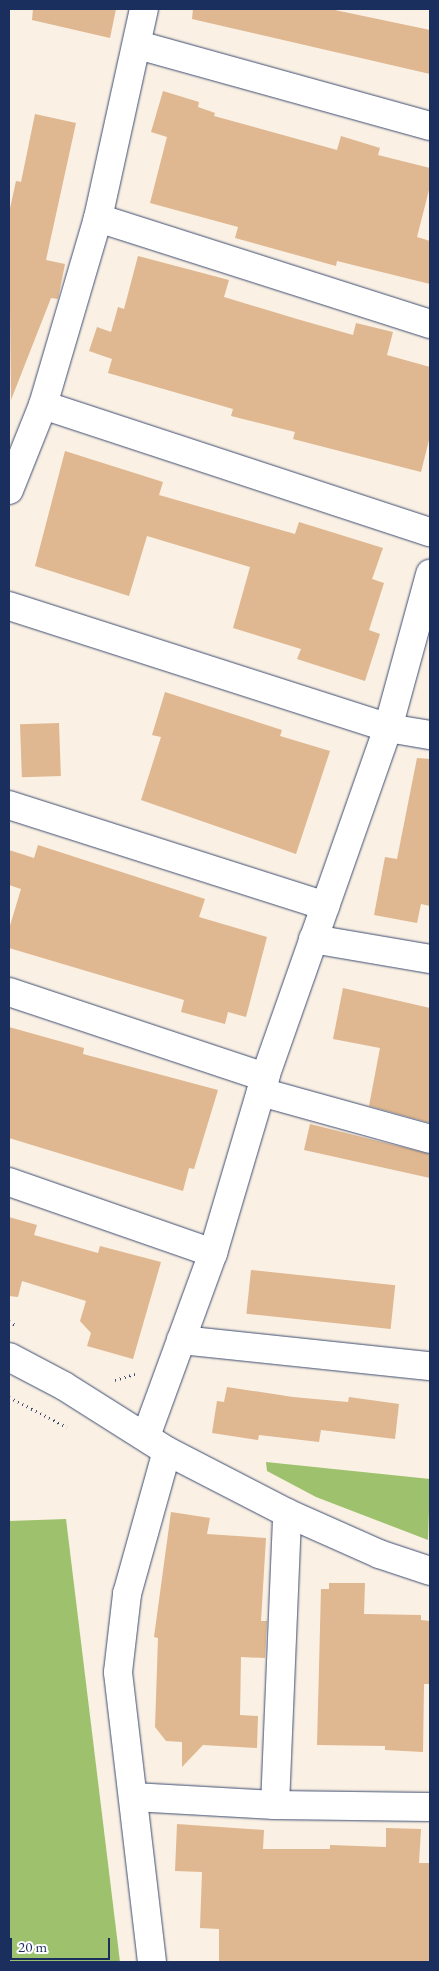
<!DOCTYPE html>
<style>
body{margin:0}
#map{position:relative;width:439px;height:1971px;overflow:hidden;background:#faf0e3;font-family:"EB Garamond",serif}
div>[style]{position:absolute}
.green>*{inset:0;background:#9dc16c}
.building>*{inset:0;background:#dfb790;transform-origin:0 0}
.path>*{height:3px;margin-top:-1.5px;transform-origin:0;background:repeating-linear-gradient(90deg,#3c4c72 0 1px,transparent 0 5px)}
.roads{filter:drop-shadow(0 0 1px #3c4c72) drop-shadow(0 0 1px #3c4c72)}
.minor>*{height:28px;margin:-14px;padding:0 14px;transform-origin:14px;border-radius:14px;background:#fff}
span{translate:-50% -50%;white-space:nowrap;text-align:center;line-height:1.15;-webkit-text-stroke:4.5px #fff;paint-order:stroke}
.frame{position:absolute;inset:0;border:10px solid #1b2f5e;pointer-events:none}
.scale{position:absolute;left:10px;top:1938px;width:100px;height:22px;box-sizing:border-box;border:2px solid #1b2f5e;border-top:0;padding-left:6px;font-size:15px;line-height:18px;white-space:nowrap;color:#1b2f5e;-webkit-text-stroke:4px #fff;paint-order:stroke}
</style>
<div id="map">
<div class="green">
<i style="clip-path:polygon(266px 1462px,430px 1479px,428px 1540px,316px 1497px,267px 1471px)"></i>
<i style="clip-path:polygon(66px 1519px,120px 1962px,9px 1962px,9px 1521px)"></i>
</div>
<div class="building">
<i style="clip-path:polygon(33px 9px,116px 9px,110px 38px,32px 20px)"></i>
<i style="clip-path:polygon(193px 9px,330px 9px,430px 30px,430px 74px,192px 19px)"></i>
<i style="clip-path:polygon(163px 91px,199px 102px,198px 107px,215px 113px,214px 116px,337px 150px,341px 136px,380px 148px,378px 155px,430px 168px,430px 186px,417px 237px,430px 241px,430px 284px,337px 261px,336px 266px,235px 238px,238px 227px,150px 203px,167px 137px,151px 132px)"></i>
<i style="clip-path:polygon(35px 114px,76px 123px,46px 260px,65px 264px,58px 299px,51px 298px,11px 400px,9px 213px,16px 181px,21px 182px)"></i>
<i style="clip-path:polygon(138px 256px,229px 280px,224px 297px,297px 319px,353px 335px,356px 323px,393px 332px,387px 355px,430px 367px,430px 436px,421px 472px,293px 439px,295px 432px,231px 416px,233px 409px,108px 373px,112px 359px,89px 351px,97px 327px,111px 332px,118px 307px,124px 309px)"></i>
<i style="clip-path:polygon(65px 451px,163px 482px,159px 495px,295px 534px,299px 522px,383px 548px,372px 579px,384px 583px,369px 630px,380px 634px,365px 681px,297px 659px,301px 649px,233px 628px,250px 567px,147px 536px,129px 596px,35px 566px)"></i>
<i style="clip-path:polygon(165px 692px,282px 730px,280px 736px,330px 751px,296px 854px,141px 800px,161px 737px,152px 735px)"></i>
<i style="left:59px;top:723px;width:53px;height:39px;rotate:88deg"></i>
<i style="clip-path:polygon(417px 758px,430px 759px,430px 906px,421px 904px,417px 923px,374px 915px,385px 857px,397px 859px)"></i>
<i style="clip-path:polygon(38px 845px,205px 899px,199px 917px,267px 937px,246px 1017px,228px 1012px,225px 1024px,181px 1012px,184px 1000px,9px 948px,9px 929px,21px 889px,9px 885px,9px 850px,34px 858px)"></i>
<i style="clip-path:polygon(343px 988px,430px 1008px,430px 1123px,369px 1106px,380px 1048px,333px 1039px)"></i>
<i style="clip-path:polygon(9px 1027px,84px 1048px,83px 1054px,218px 1090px,194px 1169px,189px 1168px,183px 1191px,9px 1138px)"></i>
<i style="clip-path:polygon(310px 1124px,430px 1154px,430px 1178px,304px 1150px)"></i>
<i style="clip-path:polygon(9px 1217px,37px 1225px,34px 1235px,98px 1253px,100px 1246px,161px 1262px,133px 1359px,87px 1346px,91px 1333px,80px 1321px,86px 1301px,22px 1281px,18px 1297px,9px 1296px)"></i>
<i style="left:251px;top:1270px;width:145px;height:44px;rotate:6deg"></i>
<i style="clip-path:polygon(227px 1387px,293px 1397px,348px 1402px,349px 1397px,399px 1404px,395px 1439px,321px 1430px,319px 1442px,259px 1435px,258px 1440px,212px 1433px,217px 1401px,224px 1402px)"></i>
<i style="clip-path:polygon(171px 1512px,210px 1518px,207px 1534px,266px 1538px,261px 1621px,267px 1621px,265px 1658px,241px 1657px,240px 1715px,258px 1716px,257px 1748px,203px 1745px,182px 1767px,182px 1742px,166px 1741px,155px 1727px,158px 1638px,154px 1637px)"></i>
<i style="clip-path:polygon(329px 1583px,365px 1583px,364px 1614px,421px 1615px,421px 1620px,430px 1621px,430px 1684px,424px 1684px,423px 1752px,385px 1750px,385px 1746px,317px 1745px,321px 1589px,329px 1589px)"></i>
<i style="clip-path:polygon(177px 1824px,264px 1830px,263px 1849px,330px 1849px,330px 1845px,386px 1847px,386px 1828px,421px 1829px,419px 1863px,430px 1863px,430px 1961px,219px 1962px,219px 1929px,200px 1928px,202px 1872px,175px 1871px)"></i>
</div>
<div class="path">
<i style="left:9px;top:1321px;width:9px;rotate:32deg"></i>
<i style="left:115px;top:1380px;width:21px;rotate:-17deg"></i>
<i style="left:9px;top:1397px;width:65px;rotate:27.3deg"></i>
</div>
<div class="roads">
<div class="minor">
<i style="left:138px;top:45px;width:303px;rotate:15.5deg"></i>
<i style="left:98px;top:218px;width:349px;rotate:17.7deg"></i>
<i style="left:43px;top:405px;width:407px;rotate:18.2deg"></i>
<i style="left:9px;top:490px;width:92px;rotate:-68.2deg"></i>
<i style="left:43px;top:405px;width:195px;rotate:-73.6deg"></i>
<i style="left:98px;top:218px;width:214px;rotate:-77.6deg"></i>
<i style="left:9px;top:606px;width:398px;rotate:17.8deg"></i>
<i style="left:388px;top:728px;width:43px;rotate:9.5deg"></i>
<i style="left:9px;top:805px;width:332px;rotate:17.7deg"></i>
<i style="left:313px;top:939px;width:119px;rotate:9.7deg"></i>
<i style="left:9px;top:992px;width:270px;rotate:18.4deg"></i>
<i style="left:261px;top:1092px;width:175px;rotate:15.5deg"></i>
<i style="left:9px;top:1182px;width:216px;rotate:19.2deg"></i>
<i style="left:181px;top:1340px;width:250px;rotate:6deg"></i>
<i style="left:9px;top:1357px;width:62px;rotate:27.8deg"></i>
<i style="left:64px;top:1386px;width:122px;rotate:32.3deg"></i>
<i style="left:167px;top:1451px;width:135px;rotate:27.3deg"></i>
<i style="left:287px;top:1513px;width:101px;rotate:24deg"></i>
<i style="left:379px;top:1554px;width:54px;rotate:18.4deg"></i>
<i style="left:146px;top:1436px;width:195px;rotate:-69.9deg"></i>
<i style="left:213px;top:1253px;width:184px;rotate:-73.5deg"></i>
<i style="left:265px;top:1077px;width:370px;rotate:-70.6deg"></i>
<i style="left:388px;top:728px;width:160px;rotate:-74.7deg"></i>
<i style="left:133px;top:1797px;width:142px;rotate:3.2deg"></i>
<i style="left:275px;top:1805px;width:155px;rotate:0.7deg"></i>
<i style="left:275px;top:1805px;width:292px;rotate:-87.6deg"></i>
<i style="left:152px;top:1962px;width:292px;rotate:-96.7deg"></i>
<i style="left:118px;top:1672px;width:79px;rotate:-83.4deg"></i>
<i style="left:127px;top:1594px;width:148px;rotate:-74.4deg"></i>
</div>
</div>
<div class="frame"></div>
<div class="scale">20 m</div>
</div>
